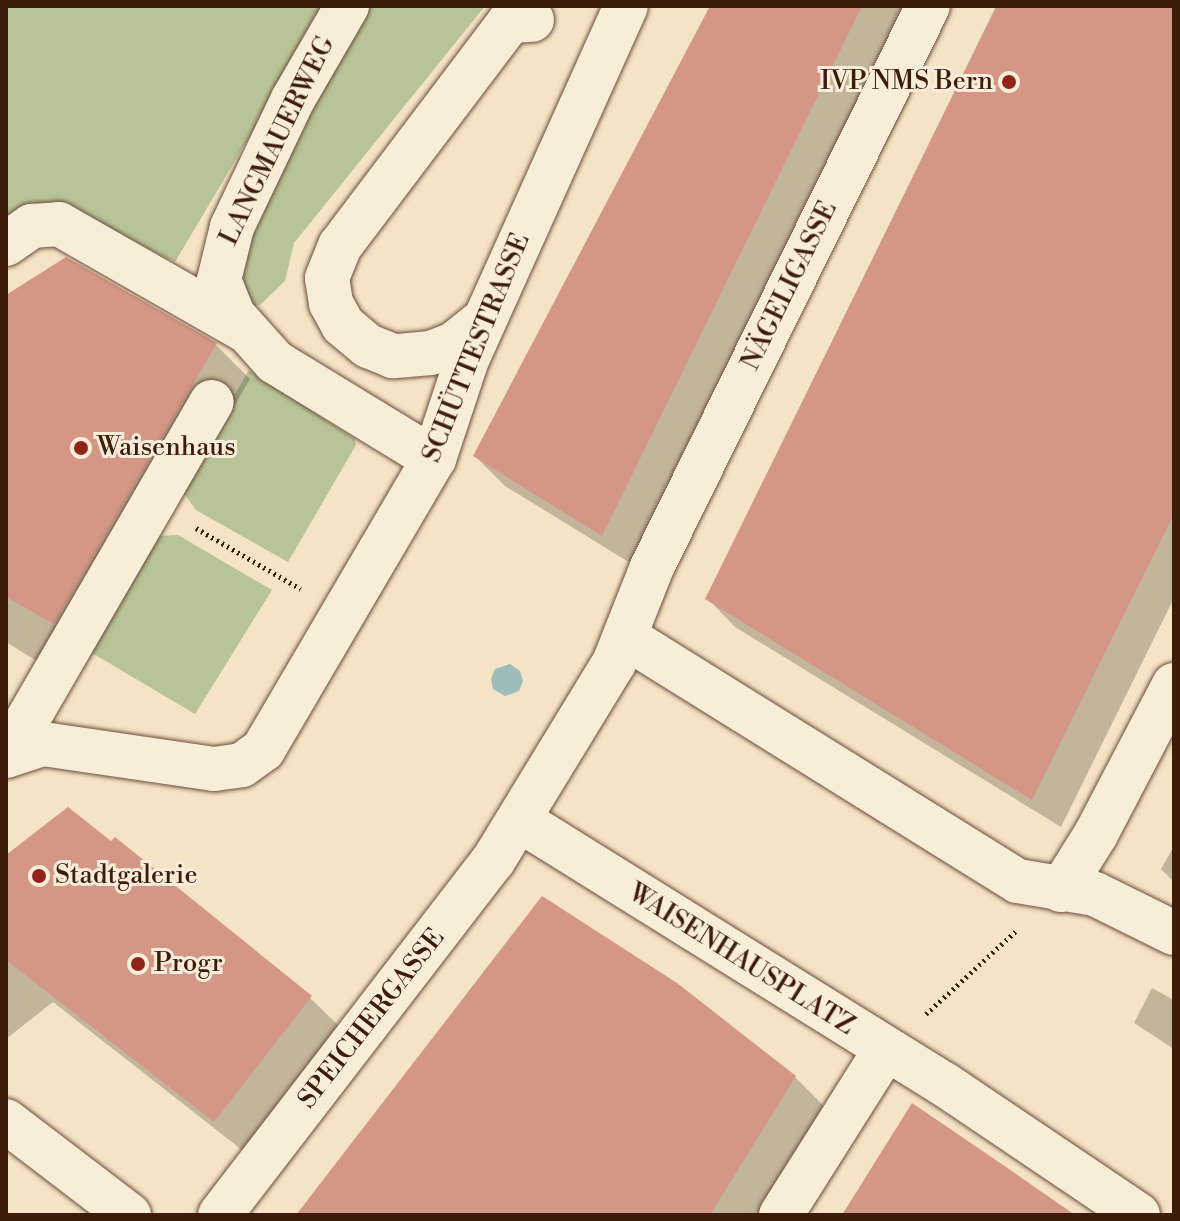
<!DOCTYPE html>
<meta charset="utf-8">
<style>
body{margin:0}
#map{position:relative;width:1180px;height:1221px;overflow:hidden;background:#f4e3c4;font-family:"Libre Bodoni",serif}
div>[style]{position:absolute}
.green>*{inset:0;background:#b8c497}
.water>*{inset:0;background:#9dbdba}
.shadow>*{inset:0;background:#0003}
.building>*{inset:0;background:#d49685}
.path>*{height:5px;margin-top:-2.5px;transform-origin:0;background:repeating-linear-gradient(90deg,#3d1c0c 0 2px,transparent 0 6px)}
.roads{filter:drop-shadow(0 0 2px #6b4e3a) drop-shadow(0 0 2px #6b4e3a)}
.minor>*{height:44px;margin:-22px;padding:0 22px;transform-origin:22px;border-radius:22px;background:#f8edd9}
.dots>*{width:22px;height:22px;translate:-50% -50%;box-sizing:border-box;border:4px solid #f8edd9;border-radius:50%}
span{translate:-50% -50%;white-space:nowrap;text-align:center;line-height:1.15;-webkit-text-stroke:6px #f8edd9;paint-order:stroke}
.poi-label{font-size:26px;color:#3d1c0c}
.right{translate:-100% -50%;text-align:right}
.left{translate:0 -50%;text-align:left}
.street-label{font-size:26px;color:#3d1c0c}
.frame{position:absolute;inset:0;border:8px solid #3d1c0c;pointer-events:none}
</style>
<div id="map">
<div class="green">
<i style="clip-path:polygon(6px 6px,344px 6px,277px 90px,175px 262px,71px 212px,6px 225px)"></i>
<i style="clip-path:polygon(349px 6px,485px 6px,294px 243px,285px 281px,260px 305px,244px 308px,225px 255px)"></i>
<i style="clip-path:polygon(249px 370px,355px 439px,356px 445px,288px 562px,196px 510px,185px 495px,186px 479px)"></i>
<i style="clip-path:polygon(178px 535px,272px 590px,195px 714px,87px 650px,158px 536px)"></i>
</div>
<div class="water">
<i style="clip-path:polygon(510px 664px,520px 671px,523px 681px,519px 691px,505px 696px,493px 689px,491px 679px,495px 669px)"></i>
</div>
<div class="shadow">
<i style="clip-path:polygon(711px 6px,907px 6px,632px 564px,505px 486px,475px 456px)"></i>
<i style="clip-path:polygon(996px 6px,1174px 6px,1174px 598px,1061px 827px,735px 627px,707px 598px)"></i>
<i style="clip-path:polygon(66px 259px,216px 345px,250px 379px,89px 658px,59px 641px,45px 666px,6px 642px,6px 297px)"></i>
<i style="clip-path:polygon(1174px 846px,1174px 882px,1161px 869px)"></i>
<i style="clip-path:polygon(6px 858px,310px 998px,347px 1034px,251px 1157px,53px 1002px,6px 1039px)"></i>
<i style="clip-path:polygon(1152px 988px,1174px 1000px,1174px 1049px,1134px 1023px)"></i>
<i style="clip-path:polygon(795px 1077px,826px 1108px,759px 1215px,298px 1215px)"></i>
</div>
<div class="building">
<i style="clip-path:polygon(710px 6px,862px 6px,602px 536px,473px 456px)"></i>
<i style="clip-path:polygon(997px 6px,1174px 6px,1174px 514px,1032px 800px,705px 599px)"></i>
<i style="clip-path:polygon(66px 257px,217px 343px,54px 624px,6px 597px,6px 295px)"></i>
<i style="clip-path:polygon(68px 807px,111px 841px,115px 837px,312px 996px,214px 1122px,6px 960px,6px 855px)"></i>
<i style="clip-path:polygon(542px 896px,677px 983px,796px 1076px,710px 1215px,296px 1215px)"></i>
<i style="clip-path:polygon(912px 1103px,1006px 1167px,1075px 1215px,842px 1215px)"></i>
</div>
<div class="path">
<i style="left:196px;top:528px;width:121px;rotate:30.2deg"></i>
<i style="left:926px;top:1014px;width:122px;rotate:-42.7deg"></i>
</div>
<div class="roads">
<div class="minor">
<i style="left:347px;top:6px;width:108px;rotate:120.1deg"></i>
<i style="left:293px;top:99px;width:142px;rotate:115.5deg"></i>
<i style="left:232px;top:227px;width:55px;rotate:103.8deg"></i>
<i style="left:219px;top:280px;width:38px;rotate:68deg"></i>
<i style="left:233px;top:315px;width:63px;rotate:48.2deg"></i>
<i style="left:275px;top:362px;width:186px;rotate:31.4deg"></i>
<i style="left:6px;top:244px;width:32px;rotate:-35deg"></i>
<i style="left:32px;top:226px;width:27px;rotate:-4deg"></i>
<i style="left:59px;top:224px;width:212px;rotate:29.7deg"></i>
<i style="left:485px;top:319px;width:40px;rotate:141deg"></i>
<i style="left:454px;top:344px;width:25px;rotate:159deg"></i>
<i style="left:431px;top:353px;width:38px;rotate:175deg"></i>
<i style="left:393px;top:356px;width:27px;rotate:-158deg"></i>
<i style="left:368px;top:346px;width:33px;rotate:-140deg"></i>
<i style="left:343px;top:325px;width:25px;rotate:-119deg"></i>
<i style="left:331px;top:303px;width:25px;rotate:-99deg"></i>
<i style="left:327px;top:278px;width:35px;rotate:-68deg"></i>
<i style="left:340px;top:246px;width:282px;rotate:-52.9deg"></i>
<i style="left:510px;top:21px;width:22px;rotate:-3deg"></i>
<i style="left:627px;top:638px;width:460px;rotate:31.9deg"></i>
<i style="left:1018px;top:881px;width:78px;rotate:9.6deg"></i>
<i style="left:1095px;top:894px;width:88px;rotate:26.3deg"></i>
<i style="left:7px;top:755px;width:408px;rotate:-59.9deg"></i>
<i style="left:6px;top:756px;width:39px;rotate:-18deg"></i>
<i style="left:43px;top:744px;width:173px;rotate:8.3deg"></i>
<i style="left:214px;top:769px;width:28px;rotate:-8deg"></i>
<i style="left:242px;top:765px;width:26px;rotate:-36deg"></i>
<i style="left:263px;top:750px;width:338px;rotate:-59.6deg"></i>
<i style="left:434px;top:459px;width:102px;rotate:-71.7deg"></i>
<i style="left:466px;top:362px;width:390px;rotate:-65.8deg"></i>
<i style="left:521px;top:821px;width:498px;rotate:31.9deg"></i>
<i style="left:944px;top:1084px;width:234px;rotate:34deg"></i>
<i style="left:1061px;top:890px;width:66px;rotate:-58deg"></i>
<i style="left:1096px;top:834px;width:168px;rotate:-62.4deg"></i>
<i style="left:6px;top:1121px;width:155px;rotate:37.4deg"></i>
<i style="left:220px;top:1215px;width:447px;rotate:-52.4deg"></i>
<i style="left:493px;top:861px;width:232px;rotate:-58.6deg"></i>
<i style="left:614px;top:663px;width:103px;rotate:-68.4deg"></i>
<i style="left:652px;top:567px;width:625px;rotate:-63.8deg"></i>
<i style="left:781px;top:1215px;width:196px;rotate:-57.7deg"></i>
</div>
</div>
<div class="dots">
<i style="left:1009px;top:82px;background:#8f2418"></i>
<i style="left:81px;top:448px;background:#8f2418"></i>
<i style="left:39px;top:876px;background:#8f2418"></i>
<i style="left:138px;top:964px;background:#8f2418"></i>
</div>
<div class="poi-label">
<span class="right" style="left:993px;top:82px">IVP NMS Bern</span>
<span class="left" style="left:97px;top:448px">Waisenhaus</span>
<span class="left" style="left:55px;top:876px">Stadtgalerie</span>
<span class="left" style="left:154px;top:964px">Progr</span>
</div>
<div class="street-label">
<span style="left:278px;top:141px;rotate:-64deg">LANGMAUERWEG</span>
<span style="left:790px;top:286px;rotate:-64deg">NÄGELIGASSE</span>
<span style="left:477px;top:348px;rotate:-68deg">SCHÜTTESTRASSE</span>
<span style="left:741px;top:960px;rotate:32deg">WAISENHAUSPLATZ</span>
<span style="left:372px;top:1019px;rotate:-52deg">SPEICHERGASSE</span>
</div>
<div class="frame"></div>
</div>
